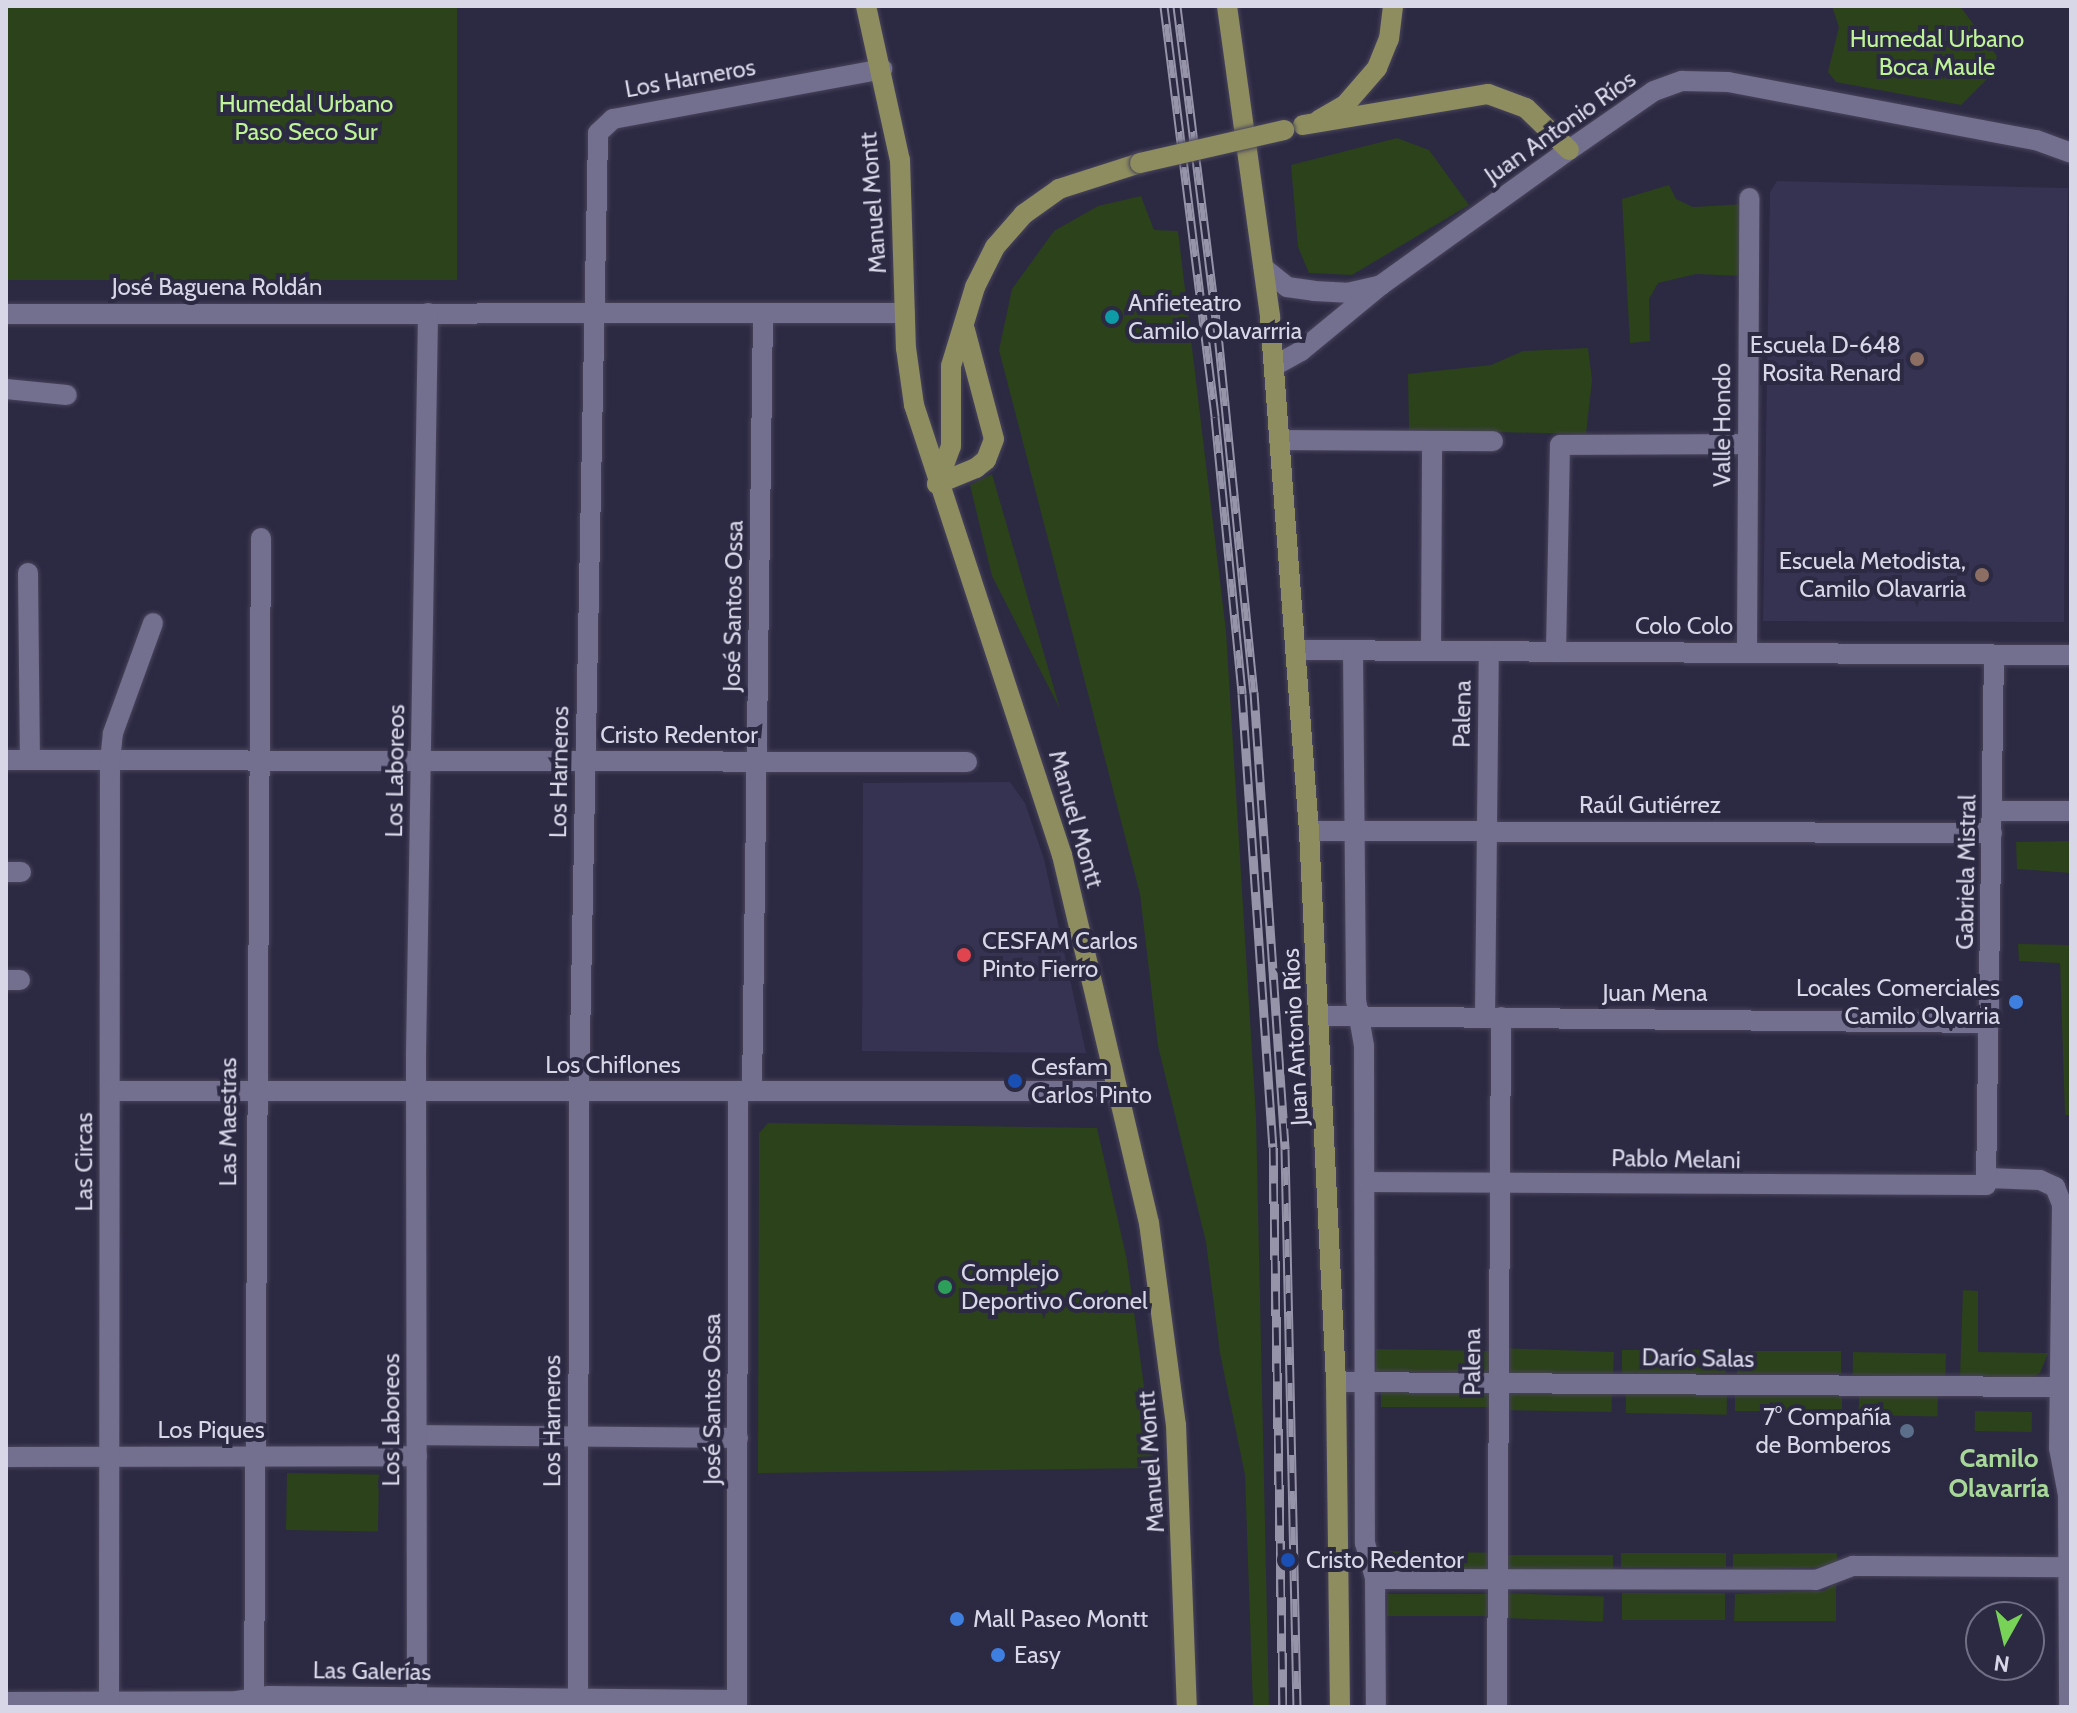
<!DOCTYPE html>
<meta charset="utf-8">
<style>
body{margin:0}
#map{position:relative;width:2077px;height:1713px;overflow:hidden;background:#2c2943;font-family:Cabin,sans-serif}
div>[style]{position:absolute}
.built>*{inset:0;background:#363252}
.green>*{inset:0;background:#2c421b;transform-origin:0 0}
.roads{filter:drop-shadow(0 0 2px #48445b) drop-shadow(0 0 2px #48445b)}
.minor>*{height:20px;margin:-10px;padding:0 10px;transform-origin:10px;border-radius:10px;background:#736f8e}
.tertiary>*{height:20px;margin:-10px;padding:0 10px;transform-origin:10px;border-radius:10px;background:#736f8e}
.primary>*{height:20px;margin:-10px;padding:0 10px;transform-origin:10px;border-radius:10px;background:#8e8d5f}
.rail>*{height:9px;margin-top:-4.5px;transform-origin:0;background:repeating-linear-gradient(90deg,#2c2943 0 18px,#9694a9 0 36px);box-sizing:border-box;border-block:2px solid #9694a9}
.bridges{filter:drop-shadow(0 0 2px #48445b) drop-shadow(0 0 2px #48445b)}
.primary-bridge>*{height:20px;margin:-10px;padding:0 10px;transform-origin:10px;border-radius:10px;background:#8e8d5f}
.dots>*{width:22px;height:22px;translate:-50% -50%;box-sizing:border-box;border:4px solid #2c2943;border-radius:50%}
span{translate:-50% -50%;white-space:nowrap;text-align:center;line-height:1.15;-webkit-text-stroke:8px #2c2943;paint-order:stroke}
.park-label{font-size:24px;color:#bef396}
.street-label{font-size:24px;color:#d8d7e8}
.poi-label{font-size:24px;color:#d8d7e8}
.left{translate:0 -50%;text-align:left}
.right{translate:-100% -50%;text-align:right}
.neighbourhood-label{font-size:26px;color:#a7d898;font-weight:700}
.frame{position:absolute;inset:0;border:8px solid #d8d7e8;pointer-events:none}
.north{position:absolute;left:1965px;top:1601px;width:80px;height:80px;box-sizing:border-box;background:#2c2943;border:2px solid #716f85;border-radius:50%;rotate:188deg;font-size:22px;font-weight:700;line-height:32px;text-align:center;color:#d8d7e8}
.north::after{content:'';display:block;margin:auto;width:28px;height:36px;background:#78d258;clip-path:polygon(50% 0,100% 100%,50% 72%,0 100%)}
</style>
<div id="map">
<div class="built">
<i style="clip-path:polygon(1777px 181px,2068px 188px,2064px 622px,1763px 621px,1770px 192px)"></i>
<i style="clip-path:polygon(1010px 782px,1025px 803px,1044px 859px,1086px 1053px,862px 1051px,863px 783px)"></i>
</div>
<div class="green">
<i style="left:6px;top:6px;width:451px;height:274px"></i>
<i style="clip-path:polygon(1832px 6px,1960px 6px,1997px 56px,1992px 74px,1961px 105px,1836px 82px,1828px 72px,1839px 27px)"></i>
<i style="clip-path:polygon(1397px 138px,1429px 150px,1469px 205px,1352px 275px,1309px 273px,1298px 247px,1291px 165px)"></i>
<i style="clip-path:polygon(1669px 185px,1676px 199px,1693px 207px,1745px 204px,1744px 276px,1696px 274px,1658px 283px,1649px 299px,1650px 341px,1630px 343px,1622px 199px)"></i>
<i style="clip-path:polygon(1141px 196px,1154px 230px,1178px 231px,1226px 631px,1256px 1117px,1269px 1707px,1253px 1707px,1245px 1475px,1220px 1353px,1206px 1242px,1158px 1046px,1140px 894px,999px 350px,1012px 289px,1054px 231px,1098px 206px)"></i>
<i style="clip-path:polygon(1588px 348px,1592px 380px,1586px 434px,1409px 430px,1408px 374px,1491px 365px,1523px 351px)"></i>
<i style="clip-path:polygon(992px 474px,1060px 709px,992px 576px,970px 485px)"></i>
<i style="clip-path:polygon(2071px 841px,2071px 873px,2017px 869px,2016px 842px)"></i>
<i style="clip-path:polygon(2018px 944px,2071px 945px,2071px 1115px,2065px 1115px,2060px 963px,2019px 961px)"></i>
<i style="clip-path:polygon(768px 1123px,1097px 1128px,1127px 1260px,1155px 1468px,758px 1473px,759px 1133px)"></i>
<i style="clip-path:polygon(1963px 1290px,1978px 1291px,1978px 1352px,2048px 1353px,2040px 1373px,2032px 1378px,1960px 1376px)"></i>
<i style="left:1500px;top:1348px;width:114px;height:25px;rotate:2deg"></i>
<i style="left:1376px;top:1349px;width:115px;height:22px;rotate:1deg"></i>
<i style="left:1622px;top:1350px;width:104px;height:23px"></i>
<i style="left:1737px;top:1351px;width:104px;height:23px"></i>
<i style="left:1853px;top:1352px;width:93px;height:23px;rotate:1deg"></i>
<i style="left:1501px;top:1388px;width:111px;height:22px;rotate:1deg"></i>
<i style="left:1494px;top:1390px;width:17px;height:113px;rotate:90deg"></i>
<i style="left:1842px;top:1391px;width:20px;height:107px;rotate:90deg"></i>
<i style="left:1626px;top:1392px;width:101px;height:21px;rotate:1deg"></i>
<i style="left:1859px;top:1394px;width:79px;height:21px;rotate:1deg"></i>
<i style="left:1975px;top:1411px;width:57px;height:20px;rotate:1deg"></i>
<i style="left:287px;top:1473px;width:92px;height:57px;rotate:1deg"></i>
<i style="left:1389px;top:1551px;width:100px;height:18px;rotate:1deg"></i>
<i style="left:1621px;top:1553px;width:105px;height:14px"></i>
<i style="clip-path:polygon(1837px 1553px,1837px 1564px,1826px 1567px,1733px 1570px,1733px 1554px)"></i>
<i style="left:1503px;top:1555px;width:110px;height:17px"></i>
<i style="clip-path:polygon(1836px 1583px,1836px 1621px,1734px 1621px,1735px 1594px,1824px 1591px)"></i>
<i style="left:1504px;top:1593px;width:100px;height:25px;rotate:2deg"></i>
<i style="left:1725px;top:1593px;width:27px;height:103px;rotate:90deg"></i>
<i style="left:1494px;top:1594px;width:22px;height:107px;rotate:90deg"></i>
</div>
<div class="roads">
<div class="minor">
<i style="left:6px;top:314px;width:899px;rotate:-0.06deg"></i>
<i style="left:6px;top:389px;width:61px;rotate:5.6deg"></i>
<i style="left:1279px;top:440px;width:214px;rotate:0.3deg"></i>
<i style="left:28px;top:573px;width:187px;rotate:89.4deg"></i>
<i style="left:1296px;top:650px;width:775px;rotate:0.37deg"></i>
<i style="left:1353px;top:650px;width:350px;rotate:89.5deg"></i>
<i style="left:1356px;top:1000px;width:47px;rotate:80.1deg"></i>
<i style="left:1364px;top:1046px;width:497px;rotate:89.9deg"></i>
<i style="left:1365px;top:1543px;width:37px;rotate:74deg"></i>
<i style="left:1375px;top:1579px;width:128px;rotate:89.6deg"></i>
<i style="left:1431px;top:651px;width:210px;rotate:-89.7deg"></i>
<i style="left:1556px;top:652px;width:207px;rotate:-88.9deg"></i>
<i style="left:1560px;top:445px;width:188px;rotate:-0.3deg"></i>
<i style="left:1747px;top:653px;width:455px;rotate:-89.7deg"></i>
<i style="left:6px;top:760px;width:961px;rotate:0.12deg"></i>
<i style="left:1992px;top:811px;width:79px"></i>
<i style="left:1309px;top:831px;width:683px;rotate:0.17deg"></i>
<i style="left:6px;top:872px;width:15px"></i>
<i style="left:6px;top:980px;width:14px"></i>
<i style="left:1320px;top:1016px;width:670px;rotate:0.6deg"></i>
<i style="left:1485px;top:1017px;width:366px;rotate:-89.4deg"></i>
<i style="left:752px;top:1091px;width:777px;rotate:-89.19deg"></i>
<i style="left:1988px;top:1178px;width:52px;rotate:2.2deg"></i>
<i style="left:2040px;top:1180px;width:17px;rotate:25deg"></i>
<i style="left:1365px;top:1182px;width:621px;rotate:0.28deg"></i>
<i style="left:1986px;top:1185px;width:530px;rotate:-89.14deg"></i>
<i style="left:2055px;top:1187px;width:18px;rotate:68deg"></i>
<i style="left:2062px;top:1204px;width:244px;rotate:90.7deg"></i>
<i style="left:2059px;top:1448px;width:48px;rotate:79.2deg"></i>
<i style="left:2068px;top:1495px;width:212px;rotate:89.7deg"></i>
<i style="left:1336px;top:1382px;width:724px;rotate:0.4deg"></i>
<i style="left:417px;top:1435px;width:321px;rotate:0.5deg"></i>
<i style="left:6px;top:1457px;width:411px;rotate:-0.1deg"></i>
<i style="left:1375px;top:1579px;width:441px;rotate:0.1deg"></i>
<i style="left:1816px;top:1580px;width:40px;rotate:-21deg"></i>
<i style="left:1853px;top:1566px;width:215px;rotate:0.3deg"></i>
<i style="left:6px;top:1702px;width:231px;rotate:-0.2deg"></i>
<i style="left:237px;top:1701px;width:32px;rotate:-9deg"></i>
<i style="left:269px;top:1696px;width:468px;rotate:0.5deg"></i>
<i style="left:109px;top:1707px;width:946px;rotate:-89.94deg"></i>
<i style="left:110px;top:761px;width:28px;rotate:-84deg"></i>
<i style="left:113px;top:733px;width:117px;rotate:-70deg"></i>
<i style="left:254px;top:1707px;width:1169px;rotate:-89.66deg"></i>
<i style="left:417px;top:1707px;width:653px;rotate:-90.09deg"></i>
<i style="left:416px;top:1054px;width:741px;rotate:-89.07deg"></i>
<i style="left:578px;top:1707px;width:616px;rotate:-89.91deg"></i>
<i style="left:579px;top:1091px;width:958px;rotate:-88.86deg"></i>
<i style="left:598px;top:133px;width:21px;rotate:-43deg"></i>
<i style="left:613px;top:119px;width:274px;rotate:-10.5deg"></i>
<i style="left:737px;top:1707px;width:616px;rotate:-89.91deg"></i>
<i style="left:1497px;top:1707px;width:690px;rotate:-89.67deg"></i>
</div>
<div class="tertiary">
<i style="left:1265px;top:269px;width:28px;rotate:39deg"></i>
<i style="left:1287px;top:287px;width:27px;rotate:8deg"></i>
<i style="left:1314px;top:291px;width:33px;rotate:3deg"></i>
<i style="left:1347px;top:293px;width:35px;rotate:-13deg"></i>
<i style="left:1274px;top:366px;width:31px;rotate:-29deg"></i>
<i style="left:1301px;top:351px;width:104px;rotate:-39.5deg"></i>
<i style="left:1381px;top:285px;width:231px;rotate:-35.7deg"></i>
<i style="left:1569px;top:150px;width:103px;rotate:-34.8deg"></i>
<i style="left:1654px;top:91px;width:30px;rotate:-20deg"></i>
<i style="left:1682px;top:81px;width:46px;rotate:1.2deg"></i>
<i style="left:1728px;top:82px;width:313px;rotate:10.7deg"></i>
<i style="left:2036px;top:140px;width:37px;rotate:20deg"></i>
<i style="left:110px;top:1091px;width:1007px"></i>
</div>
<div class="primary">
<i style="left:866px;top:6px;width:158px;rotate:77.6deg"></i>
<i style="left:900px;top:160px;width:188px;rotate:88.2deg"></i>
<i style="left:906px;top:348px;width:58px;rotate:82deg"></i>
<i style="left:914px;top:405px;width:474px;rotate:71.8deg"></i>
<i style="left:1062px;top:855px;width:378px;rotate:76.7deg"></i>
<i style="left:1149px;top:1223px;width:204px;rotate:82.4deg"></i>
<i style="left:1176px;top:1425px;width:282px;rotate:87.8deg"></i>
<i style="left:1227px;top:6px;width:314px;rotate:82.1deg"></i>
<i style="left:1270px;top:317px;width:515px;rotate:85.66deg"></i>
<i style="left:1309px;top:831px;width:552px;rotate:87.19deg"></i>
<i style="left:1336px;top:1382px;width:325px;rotate:89.3deg"></i>
<i style="left:1319px;top:120px;width:30px;rotate:-30deg"></i>
<i style="left:1345px;top:105px;width:49px;rotate:-49.1deg"></i>
<i style="left:1377px;top:68px;width:31px;rotate:-68deg"></i>
<i style="left:1389px;top:39px;width:33px;rotate:-83deg"></i>
<i style="left:1303px;top:125px;width:188px;rotate:-9.5deg"></i>
<i style="left:1488px;top:94px;width:40px;rotate:20.2deg"></i>
<i style="left:1526px;top:108px;width:60px;rotate:44.3deg"></i>
<i style="left:937px;top:484px;width:40px;rotate:-69.8deg"></i>
<i style="left:951px;top:446px;width:80px;rotate:-90deg"></i>
<i style="left:951px;top:366px;width:83px;rotate:-73.1deg"></i>
<i style="left:975px;top:287px;width:45px;rotate:-63.4deg"></i>
<i style="left:995px;top:247px;width:44px;rotate:-48.7deg"></i>
<i style="left:1024px;top:214px;width:43px;rotate:-35.5deg"></i>
<i style="left:1059px;top:189px;width:85px;rotate:-17.8deg"></i>
<i style="left:937px;top:484px;width:42px;rotate:-22.3deg"></i>
<i style="left:976px;top:468px;width:13px;rotate:-39deg"></i>
<i style="left:986px;top:460px;width:22px;rotate:-69deg"></i>
<i style="left:994px;top:439px;width:113px;rotate:-104.9deg"></i>
</div>
</div>
<div class="rail">
<i style="left:1164px;top:6px;width:414px;rotate:82.9deg"></i>
<i style="left:1215px;top:417px;width:278px;rotate:84.4deg"></i>
<i style="left:1242px;top:694px;width:454px;rotate:86.1deg"></i>
<i style="left:1273px;top:1147px;width:560px;rotate:88.98deg"></i>
<i style="left:1177px;top:6px;width:331px;rotate:82.9deg"></i>
<i style="left:1218px;top:334px;width:360px;rotate:84.3deg"></i>
<i style="left:1254px;top:692px;width:458px;rotate:86.1deg"></i>
<i style="left:1285px;top:1149px;width:558px;rotate:88.77deg"></i>
</div>
<div class="bridges">
<div class="primary-bridge">
<i style="left:1140px;top:163px;width:148px;rotate:-12.9deg"></i>
</div>
</div>
<div class="dots">
<i style="left:1112px;top:317px;background:#0f9aa8"></i>
<i style="left:1917px;top:359px;background:#8d6e63"></i>
<i style="left:1982px;top:575px;background:#8d6e63"></i>
<i style="left:964px;top:955px;background:#e0444e"></i>
<i style="left:2016px;top:1002px;background:#3f7fe0"></i>
<i style="left:1015px;top:1081px;background:#1a4fb4"></i>
<i style="left:945px;top:1287px;background:#2e9e5b"></i>
<i style="left:1907px;top:1431px;background:#5c6f8a"></i>
<i style="left:1288px;top:1560px;background:#1a4fb4"></i>
<i style="left:957px;top:1619px;background:#3f7fe0"></i>
<i style="left:998px;top:1655px;background:#3f7fe0"></i>
</div>
<div class="park-label">
<span style="left:1937px;top:53px">Humedal Urbano<br>Boca Maule</span>
<span style="left:306px;top:118px">Humedal Urbano<br>Paso Seco Sur</span>
</div>
<div class="street-label">
<span style="left:690px;top:78px;rotate:-10deg">Los Harneros</span>
<span style="left:1560px;top:127px;rotate:-35deg">Juan Antonio Ríos</span>
<span style="left:873px;top:203px;rotate:-94deg">Manuel Montt</span>
<span style="left:217px;top:287px">José Baguena Roldán</span>
<span style="left:1722px;top:425px;rotate:-90deg">Valle Hondo</span>
<span style="left:733px;top:606px;rotate:-89deg">José Santos Ossa</span>
<span style="left:1684px;top:626px">Colo Colo</span>
<span style="left:1462px;top:714px;rotate:-89deg">Palena</span>
<span style="left:679px;top:735px">Cristo Redentor</span>
<span style="left:395px;top:771px;rotate:-89deg">Los Laboreos</span>
<span style="left:559px;top:772px;rotate:-89deg">Los Harneros</span>
<span style="left:1650px;top:805px">Raúl Gutiérrez</span>
<span style="left:1076px;top:819px;rotate:74deg">Manuel Montt</span>
<span style="left:1966px;top:872px;rotate:-89deg">Gabriela Mistral</span>
<span style="left:1655px;top:993px">Juan Mena</span>
<span style="left:1295px;top:1037px;rotate:-93deg">Juan Antonio Ríos</span>
<span style="left:613px;top:1065px">Los Chiflones</span>
<span style="left:228px;top:1122px;rotate:-90deg">Las Maestras</span>
<span style="left:1676px;top:1159px;rotate:1deg">Pablo Melani</span>
<span style="left:84px;top:1162px;rotate:-90deg">Las Circas</span>
<span style="left:1698px;top:1358px;rotate:1deg">Darío Salas</span>
<span style="left:1472px;top:1362px;rotate:-90deg">Palena</span>
<span style="left:712px;top:1399px;rotate:-90deg">José Santos Ossa</span>
<span style="left:391px;top:1420px;rotate:-90deg">Los Laboreos</span>
<span style="left:552px;top:1421px;rotate:-90deg">Los Harneros</span>
<span style="left:211px;top:1430px">Los Piques</span>
<span style="left:1151px;top:1462px;rotate:-94deg">Manuel Montt</span>
<span style="left:372px;top:1671px;rotate:1deg">Las Galerías</span>
</div>
<div class="poi-label">
<span class="left" style="left:1128px;top:317px">Anfieteatro<br>Camilo Olavarrria</span>
<span class="right" style="left:1901px;top:359px">Escuela D-648<br>Rosita Renard</span>
<span class="right" style="left:1966px;top:575px">Escuela Metodista,<br>Camilo Olavarria</span>
<span class="left" style="left:982px;top:955px">CESFAM Carlos<br>Pinto Fierro</span>
<span class="right" style="left:2000px;top:1002px">Locales Comerciales<br>Camilo Olvarria</span>
<span class="left" style="left:1031px;top:1081px">Cesfam<br>Carlos Pinto</span>
<span class="left" style="left:961px;top:1287px">Complejo<br>Deportivo Coronel</span>
<span class="right" style="left:1891px;top:1431px">7° Compañía<br>de Bomberos</span>
<span class="left" style="left:1306px;top:1560px">Cristo Redentor</span>
<span class="left" style="left:973px;top:1619px">Mall Paseo Montt</span>
<span class="left" style="left:1014px;top:1655px">Easy</span>
</div>
<div class="neighbourhood-label">
<span style="left:1999px;top:1474px">Camilo<br>Olavarría</span>
</div>
<div class="frame"></div>
<div class="north">N</div>
</div>
